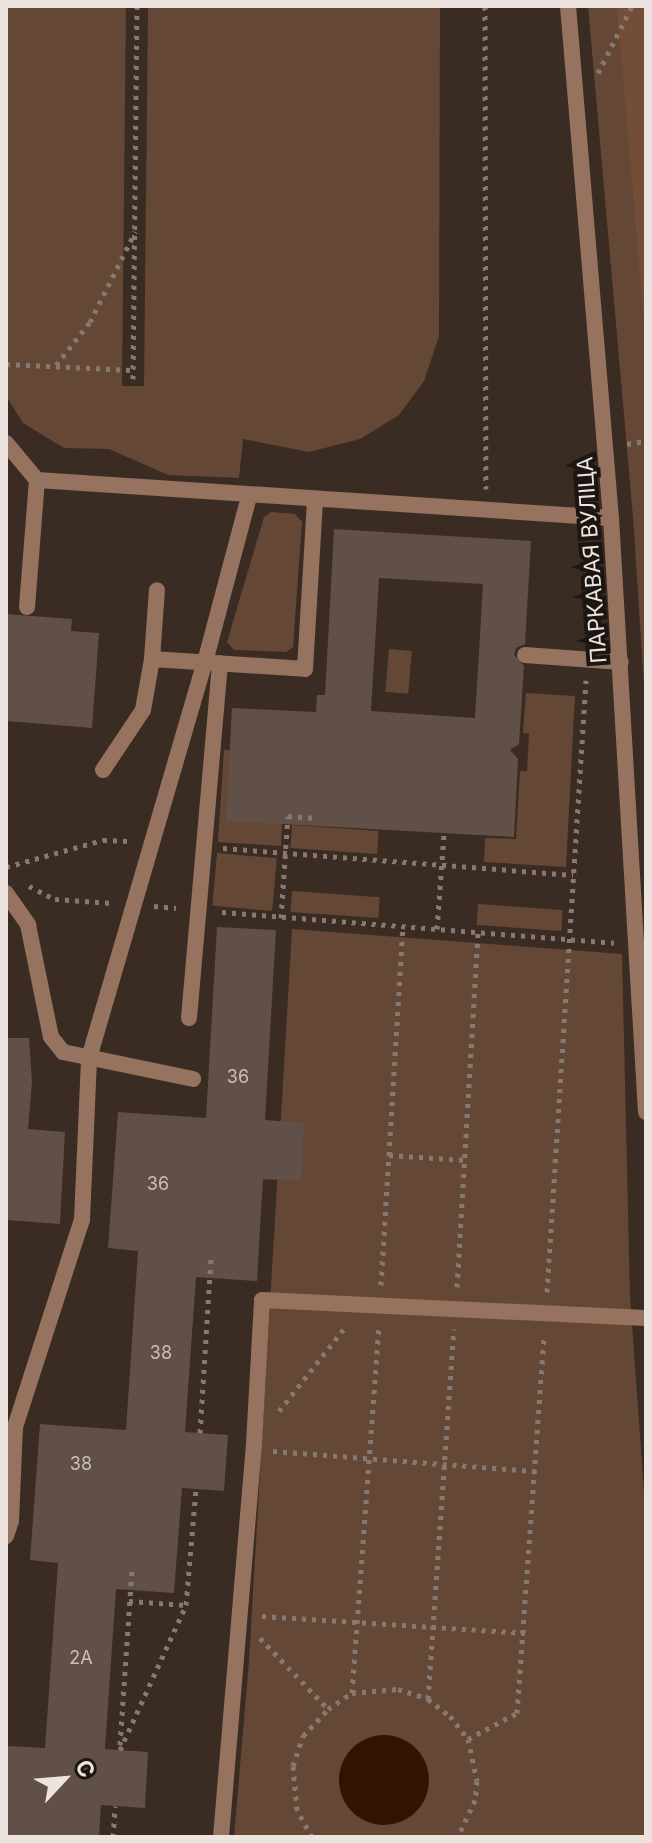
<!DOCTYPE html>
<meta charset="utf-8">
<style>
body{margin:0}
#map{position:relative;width:652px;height:1843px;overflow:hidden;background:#3a2b23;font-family:Inter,sans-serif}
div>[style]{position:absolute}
.green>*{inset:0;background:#654736;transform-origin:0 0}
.forest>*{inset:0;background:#724e39}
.water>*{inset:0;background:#321301}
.round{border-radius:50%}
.building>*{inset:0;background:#605047}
.path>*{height:5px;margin-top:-2.5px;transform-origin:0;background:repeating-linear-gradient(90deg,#857972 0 4px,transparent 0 10px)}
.lane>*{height:16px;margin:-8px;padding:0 8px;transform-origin:8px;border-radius:8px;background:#96735f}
.street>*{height:16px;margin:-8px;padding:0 8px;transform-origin:8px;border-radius:8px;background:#96735f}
span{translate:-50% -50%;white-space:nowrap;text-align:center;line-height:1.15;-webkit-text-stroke:8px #1c1612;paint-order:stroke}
.number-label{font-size:18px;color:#cabfb9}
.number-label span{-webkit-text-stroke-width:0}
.street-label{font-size:22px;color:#eee4df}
.frame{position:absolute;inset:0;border:8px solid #eee4df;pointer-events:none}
.north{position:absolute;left:24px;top:1739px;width:80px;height:80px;-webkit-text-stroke:6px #1c1612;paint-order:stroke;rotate:64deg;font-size:22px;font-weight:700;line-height:32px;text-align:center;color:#eee4df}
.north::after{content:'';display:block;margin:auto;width:28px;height:36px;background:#eee4df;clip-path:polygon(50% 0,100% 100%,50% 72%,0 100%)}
</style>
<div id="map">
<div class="green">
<i style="clip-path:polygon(8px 6px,126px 6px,122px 386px,144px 386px,148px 6px,440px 6px,439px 336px,424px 381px,399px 415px,360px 439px,309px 452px,243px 439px,239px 478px,168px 475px,109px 449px,64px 448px,23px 423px,6px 396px)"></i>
<i style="clip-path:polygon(588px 6px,646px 6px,646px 717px,633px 517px)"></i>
<i style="clip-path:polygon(271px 512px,295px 514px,302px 522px,293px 647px,286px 652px,234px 650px,227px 642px,264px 517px)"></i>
<i style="left:389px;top:649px;width:23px;height:43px;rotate:5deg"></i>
<i style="clip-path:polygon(526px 693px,575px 696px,566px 867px,484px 862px,485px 838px,516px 839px,520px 771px,527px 771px,529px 734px,523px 733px)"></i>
<i style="clip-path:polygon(224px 750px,230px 750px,282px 824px,281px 846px,218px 842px)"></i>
<i style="left:292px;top:825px;width:87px;height:23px;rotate:4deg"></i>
<i style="left:217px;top:853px;width:60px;height:53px;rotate:5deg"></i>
<i style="left:292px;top:891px;width:88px;height:21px;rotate:4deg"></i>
<i style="left:478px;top:904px;width:85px;height:21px;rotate:4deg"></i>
<i style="clip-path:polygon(292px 929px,622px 954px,630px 1296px,646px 1521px,646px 1837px,234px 1837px,249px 1661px)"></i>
</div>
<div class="forest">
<i style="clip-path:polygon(617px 6px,646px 6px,646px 346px)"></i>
</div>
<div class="water">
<i class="round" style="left:339px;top:1735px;width:90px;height:90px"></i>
</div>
<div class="building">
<i style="clip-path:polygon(evenodd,334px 529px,531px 541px,525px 644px,516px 648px,514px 655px,524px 666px,519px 744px,510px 750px,518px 759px,514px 837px,226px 821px,232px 708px,316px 712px,317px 695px,325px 695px,334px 529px,379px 578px,483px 584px,475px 718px,371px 711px,379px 578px)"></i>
<i style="clip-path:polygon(6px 614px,72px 619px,71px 631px,99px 633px,92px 728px,6px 721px)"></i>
<i style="clip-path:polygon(217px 927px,276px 930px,265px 1120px,304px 1123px,301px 1181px,263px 1179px,257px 1281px,196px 1277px,185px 1432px,228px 1435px,224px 1491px,182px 1488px,174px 1593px,116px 1589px,105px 1749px,148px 1752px,145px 1808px,101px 1805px,99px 1837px,6px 1837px,6px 1746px,45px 1748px,58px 1563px,30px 1560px,40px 1424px,126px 1430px,138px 1251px,108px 1248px,118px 1112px,206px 1118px)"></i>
<i style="clip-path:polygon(6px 1038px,29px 1038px,32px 1082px,28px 1129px,65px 1132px,60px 1224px,6px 1220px)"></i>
</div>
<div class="path">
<i style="left:485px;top:6px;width:483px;rotate:89.9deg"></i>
<i style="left:598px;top:73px;width:75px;rotate:-63.1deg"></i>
<i style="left:6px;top:364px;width:127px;rotate:2.7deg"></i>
<i style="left:56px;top:365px;width:55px;rotate:-51.7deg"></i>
<i style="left:90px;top:322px;width:101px;rotate:-63.4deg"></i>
<i style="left:133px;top:379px;width:373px;rotate:-89.4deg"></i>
<i style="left:627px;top:444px;width:19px;rotate:-9deg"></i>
<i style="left:587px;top:548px;width:90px;rotate:90deg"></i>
<i style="left:223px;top:848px;width:351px;rotate:4.4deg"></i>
<i style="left:6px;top:867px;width:101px;rotate:-15.6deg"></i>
<i style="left:103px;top:840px;width:27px;rotate:2deg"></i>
<i style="left:29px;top:886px;width:29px;rotate:27deg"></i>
<i style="left:55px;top:899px;width:57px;rotate:4deg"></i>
<i style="left:154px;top:906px;width:22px;rotate:5deg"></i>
<i style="left:222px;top:912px;width:393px;rotate:4.5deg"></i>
<i style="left:281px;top:918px;width:102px;rotate:-86.1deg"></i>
<i style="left:288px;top:816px;width:29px;rotate:4deg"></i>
<i style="left:437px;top:929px;width:96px;rotate:-85.8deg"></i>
<i style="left:389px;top:1155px;width:75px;rotate:3.8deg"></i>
<i style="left:381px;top:1285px;width:359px;rotate:-86.5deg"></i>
<i style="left:457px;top:1287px;width:356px;rotate:-86.6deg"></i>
<i style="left:547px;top:1292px;width:613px;rotate:-86.35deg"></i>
<i style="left:279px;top:1411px;width:110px;rotate:-51.7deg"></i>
<i style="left:200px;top:1433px;width:177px;rotate:-86.4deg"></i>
<i style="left:273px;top:1451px;width:263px;rotate:4.4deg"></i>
<i style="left:129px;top:1601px;width:57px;rotate:4deg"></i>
<i style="left:262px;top:1616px;width:264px;rotate:3.7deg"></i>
<i style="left:260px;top:1638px;width:98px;rotate:46.2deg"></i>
<i style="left:352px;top:1693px;width:367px;rotate:-85.8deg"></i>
<i style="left:428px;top:1699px;width:371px;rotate:-86deg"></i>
<i style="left:468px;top:1739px;width:55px;rotate:-28deg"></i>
<i style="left:517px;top:1713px;width:380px;rotate:-85.9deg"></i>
<i style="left:120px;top:1745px;width:177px;rotate:-86.1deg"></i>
<i style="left:120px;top:1750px;width:159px;rotate:-65.5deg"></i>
<i style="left:186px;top:1605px;width:116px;rotate:-85.1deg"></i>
<i style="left:113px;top:1837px;width:31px;rotate:-86deg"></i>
<i style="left:312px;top:1837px;width:31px;rotate:-119deg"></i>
<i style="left:297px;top:1810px;width:44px;rotate:-95.2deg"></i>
<i style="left:293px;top:1766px;width:32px;rotate:-72deg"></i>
<i style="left:303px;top:1736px;width:37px;rotate:-47deg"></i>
<i style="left:328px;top:1709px;width:29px;rotate:-34deg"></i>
<i style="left:352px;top:1693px;width:46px;rotate:-5deg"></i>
<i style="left:398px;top:1689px;width:32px;rotate:18deg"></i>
<i style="left:428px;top:1699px;width:28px;rotate:38deg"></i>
<i style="left:450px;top:1716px;width:29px;rotate:52deg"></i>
<i style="left:468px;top:1739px;width:43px;rotate:77.9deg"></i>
<i style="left:477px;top:1781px;width:19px;rotate:96deg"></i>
<i style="left:475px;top:1800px;width:41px;rotate:114.7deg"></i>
</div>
<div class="lane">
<i style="left:6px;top:443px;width:48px;rotate:50deg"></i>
<i style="left:37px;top:480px;width:575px;rotate:3.79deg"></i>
<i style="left:27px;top:607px;width:127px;rotate:-85.5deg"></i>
<i style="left:525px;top:655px;width:96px;rotate:4.2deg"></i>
<i style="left:152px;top:659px;width:153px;rotate:3.7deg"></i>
<i style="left:305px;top:669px;width:168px;rotate:-86.6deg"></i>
<i style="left:103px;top:770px;width:72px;rotate:-56.3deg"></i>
<i style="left:143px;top:710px;width:52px;rotate:-80deg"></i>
<i style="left:152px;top:659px;width:69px;rotate:-85.9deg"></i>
<i style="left:6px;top:893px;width:39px;rotate:55deg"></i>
<i style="left:28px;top:925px;width:114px;rotate:78.4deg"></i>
<i style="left:51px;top:1037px;width:19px;rotate:51deg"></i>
<i style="left:63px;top:1052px;width:133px;rotate:11.7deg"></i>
<i style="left:189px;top:1018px;width:356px;rotate:-85deg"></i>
<i style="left:6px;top:1536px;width:16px;rotate:-72deg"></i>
<i style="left:11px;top:1521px;width:94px;rotate:-87.6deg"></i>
<i style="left:15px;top:1427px;width:218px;rotate:-72.1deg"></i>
<i style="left:82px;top:1220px;width:162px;rotate:-87.5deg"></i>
<i style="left:89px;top:1058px;width:413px;rotate:-73.7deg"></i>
<i style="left:205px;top:662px;width:171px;rotate:-75.1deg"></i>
<i style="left:221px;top:1837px;width:394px;rotate:-85.2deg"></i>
<i style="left:254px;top:1444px;width:144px;rotate:-86.8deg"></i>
<i style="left:262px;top:1300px;width:384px;rotate:2.7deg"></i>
</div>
<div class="street">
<i style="left:568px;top:6px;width:514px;rotate:85.2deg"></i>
<i style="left:611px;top:518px;width:595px;rotate:86.63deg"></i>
</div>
<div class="number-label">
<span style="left:238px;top:1077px">36</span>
<span style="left:158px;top:1184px">36</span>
<span style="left:161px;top:1353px">38</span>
<span style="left:81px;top:1464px">38</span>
<span style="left:81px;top:1658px">2А</span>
</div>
<div class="street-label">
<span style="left:592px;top:560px;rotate:-94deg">ПАРКАВАЯ ВУЛІЦА</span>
</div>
<div class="frame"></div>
<div class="north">С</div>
</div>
